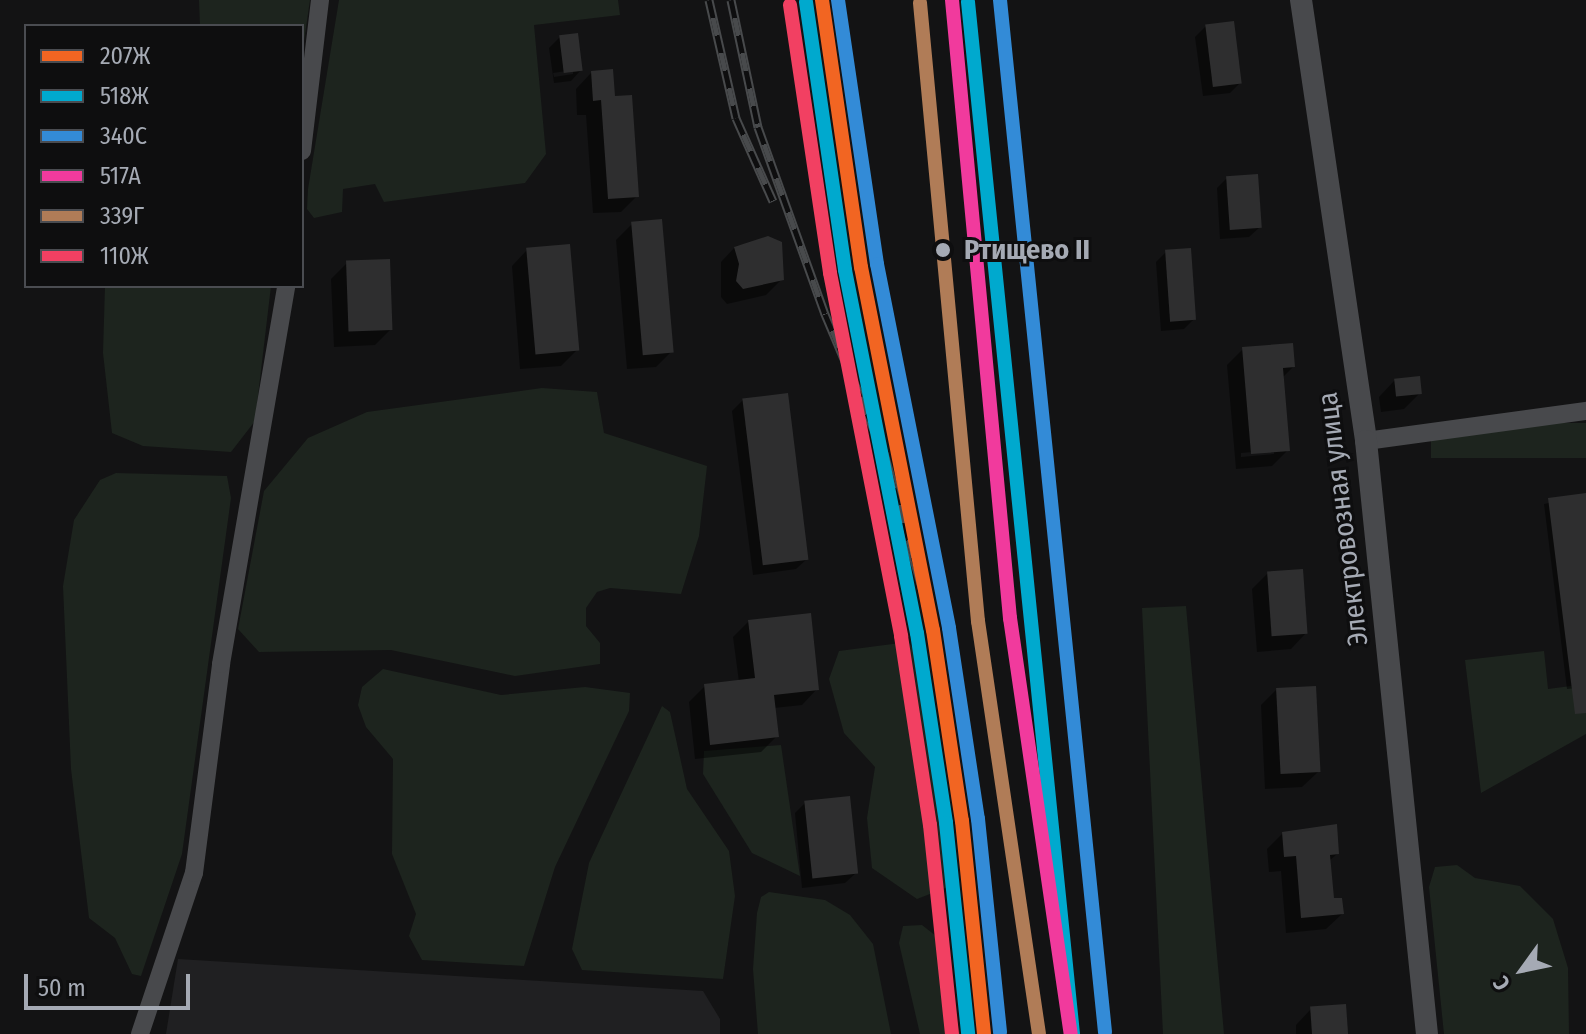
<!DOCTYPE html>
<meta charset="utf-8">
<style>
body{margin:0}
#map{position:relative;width:1586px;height:1034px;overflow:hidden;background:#131314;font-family:"Fira Sans Condensed",sans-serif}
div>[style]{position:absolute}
.built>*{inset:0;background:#202022}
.green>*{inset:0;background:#1d241e;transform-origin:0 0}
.shadow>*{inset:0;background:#0007}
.building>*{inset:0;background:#2e2e2f;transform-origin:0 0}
.minor>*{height:18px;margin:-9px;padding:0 9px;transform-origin:9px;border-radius:9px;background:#48494c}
.tertiary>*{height:22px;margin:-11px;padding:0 11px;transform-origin:11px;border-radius:11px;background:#48494c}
.rail>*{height:9px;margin-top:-4.5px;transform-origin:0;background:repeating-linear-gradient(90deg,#0e0e0f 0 18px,#484a4c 0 36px);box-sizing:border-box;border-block:2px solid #484a4c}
.rail-1>*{height:14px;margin:-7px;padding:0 7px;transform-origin:7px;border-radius:7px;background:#f26522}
.rail-2>*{height:14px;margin:-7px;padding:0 7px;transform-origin:7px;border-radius:7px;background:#00a9ce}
.rail-3>*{height:14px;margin:-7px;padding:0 7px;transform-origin:7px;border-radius:7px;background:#338bd7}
.rail-4>*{height:14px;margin:-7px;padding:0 7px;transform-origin:7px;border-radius:7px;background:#f13a9d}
.rail-5>*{height:14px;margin:-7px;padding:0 7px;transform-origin:7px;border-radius:7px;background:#b07c57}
.rail-6>*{height:14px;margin:-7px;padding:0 7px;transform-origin:7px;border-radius:7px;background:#f24062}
.dots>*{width:22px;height:22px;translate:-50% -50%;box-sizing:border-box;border:4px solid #0e0e0f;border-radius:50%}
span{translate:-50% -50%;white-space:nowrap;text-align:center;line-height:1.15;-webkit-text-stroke:6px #0e0e0f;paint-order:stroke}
.stop-label{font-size:28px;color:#a5aab4;font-weight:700}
.left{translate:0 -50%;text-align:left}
.street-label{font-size:28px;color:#a5aab4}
.legend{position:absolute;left:24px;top:24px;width:280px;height:264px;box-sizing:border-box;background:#0e0e0f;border:2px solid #4a4c51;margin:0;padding:10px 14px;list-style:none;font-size:24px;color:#a5aab4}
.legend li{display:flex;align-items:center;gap:16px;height:40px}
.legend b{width:40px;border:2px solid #4a4c51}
.north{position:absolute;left:1482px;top:930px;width:80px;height:80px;-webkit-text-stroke:6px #0e0e0f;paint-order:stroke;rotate:237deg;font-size:22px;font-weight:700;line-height:32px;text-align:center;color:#a5aab4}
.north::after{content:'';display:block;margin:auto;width:28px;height:36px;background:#a5aab4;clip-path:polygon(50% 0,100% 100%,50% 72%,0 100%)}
.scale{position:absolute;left:24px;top:974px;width:166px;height:36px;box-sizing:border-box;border:4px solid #a5aab4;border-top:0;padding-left:10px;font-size:24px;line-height:28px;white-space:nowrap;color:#a5aab4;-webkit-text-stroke:6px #0e0e0f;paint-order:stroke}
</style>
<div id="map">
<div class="built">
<i style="clip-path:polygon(178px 959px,703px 991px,720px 1019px,720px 1034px,166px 1034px)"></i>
</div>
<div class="green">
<i style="clip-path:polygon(199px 0,310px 0,302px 55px,302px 26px,200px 26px)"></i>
<i style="clip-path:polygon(339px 0,618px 0,620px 15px,534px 25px,546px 154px,525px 183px,384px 202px,375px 184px,343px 189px,342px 212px,314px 218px,307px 209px,308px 189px)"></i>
<i style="clip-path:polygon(105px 286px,271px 286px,255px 421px,231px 452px,143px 446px,112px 433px,103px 353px)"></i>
<i style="clip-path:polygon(542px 388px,597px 392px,604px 433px,707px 466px,699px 536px,681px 594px,610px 588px,597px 592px,586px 608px,586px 626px,600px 643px,600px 664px,515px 676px,391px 650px,259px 652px,238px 629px,264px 491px,308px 438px,367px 412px)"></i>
<i style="left:1586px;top:423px;width:35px;height:155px;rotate:90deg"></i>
<i style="clip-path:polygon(116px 473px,227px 476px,231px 498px,182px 854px,141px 976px,132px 974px,115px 938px,89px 918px,71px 769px,63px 586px,74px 520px,100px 480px)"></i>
<i style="clip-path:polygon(1186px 606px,1224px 1034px,1163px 1034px,1142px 608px)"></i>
<i style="clip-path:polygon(908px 642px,922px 659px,953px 885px,917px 899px,872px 868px,867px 818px,875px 767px,844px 733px,829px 679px,839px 651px)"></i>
<i style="clip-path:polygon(1544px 651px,1548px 689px,1586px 684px,1586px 734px,1481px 793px,1465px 660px)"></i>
<i style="clip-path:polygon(383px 669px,501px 695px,585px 687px,630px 693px,629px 711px,555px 867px,524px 966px,422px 960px,409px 936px,416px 914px,392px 854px,393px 759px,366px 727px,358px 705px,362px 687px)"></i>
<i style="clip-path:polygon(662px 706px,670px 712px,687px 789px,729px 851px,735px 896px,723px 979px,582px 970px,572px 949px,589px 863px)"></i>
<i style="clip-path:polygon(781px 745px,800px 876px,752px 853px,703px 774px,704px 751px)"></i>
<i style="clip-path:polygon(1457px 865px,1475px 878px,1520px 886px,1553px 919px,1568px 968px,1569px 1034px,1444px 1034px,1429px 887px,1435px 867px)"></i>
<i style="clip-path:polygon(769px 892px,825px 900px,850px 915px,873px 944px,891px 1034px,758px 1034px,753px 969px,757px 913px,761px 897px)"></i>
<i style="clip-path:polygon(922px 925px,936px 936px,960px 1034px,920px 1034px,899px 943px,903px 926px)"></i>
</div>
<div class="shadow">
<i style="clip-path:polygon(1206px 26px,1240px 83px,1230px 93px,1203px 96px,1195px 37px)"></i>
<i style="clip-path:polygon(evenodd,560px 37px,581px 70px,571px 81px,554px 83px,549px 48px,560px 37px,573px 70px,573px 74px,554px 77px,553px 73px,573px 70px)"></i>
<i style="clip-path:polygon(591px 73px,613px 98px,637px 196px,621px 212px,593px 213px,586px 115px,577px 115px,576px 89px)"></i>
<i style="clip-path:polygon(1227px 178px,1260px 227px,1249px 237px,1220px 239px,1217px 188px)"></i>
<i style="clip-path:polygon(632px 224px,672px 351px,656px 367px,627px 369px,616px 240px)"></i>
<i style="clip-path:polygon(775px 239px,782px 279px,766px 295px,727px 304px,721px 297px,721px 262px,736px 246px)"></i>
<i style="clip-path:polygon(527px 250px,577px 350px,561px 366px,520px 369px,512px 266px)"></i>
<i style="clip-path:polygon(1166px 252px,1194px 319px,1184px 329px,1161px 331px,1156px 262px)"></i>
<i style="clip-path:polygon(347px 263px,391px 329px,375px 345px,334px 347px,331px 279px)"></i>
<i style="clip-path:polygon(evenodd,1243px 349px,1293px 367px,1282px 378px,1288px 450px,1272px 466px,1236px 469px,1227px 365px,1243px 349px,1274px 450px,1274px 454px,1241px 457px,1241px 453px,1274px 450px)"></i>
<i style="clip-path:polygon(1394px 381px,1420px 393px,1404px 409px,1381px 412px,1379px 397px)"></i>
<i style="clip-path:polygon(743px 400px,807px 559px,796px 569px,753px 575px,732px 411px)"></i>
<i style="clip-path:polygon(1586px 495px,1586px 687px,1567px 689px,1544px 504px)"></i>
<i style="clip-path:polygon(1268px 573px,1306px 633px,1291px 649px,1257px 652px,1252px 589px)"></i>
<i style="clip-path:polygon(749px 621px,817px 689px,802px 705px,774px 708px,777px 736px,761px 752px,695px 759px,689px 702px,705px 686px,739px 682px,733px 637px)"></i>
<i style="clip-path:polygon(1276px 690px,1318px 772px,1302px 787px,1265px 789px,1261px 705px)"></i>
<i style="clip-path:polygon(805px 803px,856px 873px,845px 883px,802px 888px,795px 813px)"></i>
<i style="clip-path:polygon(1283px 833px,1337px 854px,1328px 862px,1332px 901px,1342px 914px,1326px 929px,1286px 933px,1281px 871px,1269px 872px,1267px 849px)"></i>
<i style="clip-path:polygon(1311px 1009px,1346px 1034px,1296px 1034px,1296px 1025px)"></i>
</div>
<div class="building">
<i style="left:1234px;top:21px;width:63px;height:29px;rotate:83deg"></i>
<i style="left:578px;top:33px;width:38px;height:19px;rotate:83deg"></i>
<i style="clip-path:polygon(613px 69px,615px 96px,632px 95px,639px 197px,608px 199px,601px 100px,593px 101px,591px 71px)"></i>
<i style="left:1258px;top:174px;width:54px;height:32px;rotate:86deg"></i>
<i style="left:662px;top:219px;width:134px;height:31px;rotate:85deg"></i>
<i style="clip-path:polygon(768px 236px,782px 242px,784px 280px,743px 289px,736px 281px,739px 264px,734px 247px)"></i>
<i style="left:570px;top:244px;width:107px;height:44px;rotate:85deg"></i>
<i style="left:1191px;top:248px;width:72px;height:26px;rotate:86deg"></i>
<i style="left:390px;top:259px;width:71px;height:44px;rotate:88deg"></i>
<i style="clip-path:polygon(1293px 343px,1295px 367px,1283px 368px,1290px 451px,1251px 454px,1242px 347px)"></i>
<i style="left:1420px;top:376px;width:18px;height:26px;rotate:84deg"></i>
<i style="left:788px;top:393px;width:168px;height:46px;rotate:83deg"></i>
<i style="clip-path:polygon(1586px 493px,1586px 713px,1575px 714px,1548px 498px)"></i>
<i style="left:1303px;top:569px;width:65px;height:36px;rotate:86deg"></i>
<i style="clip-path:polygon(811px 613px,819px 690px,774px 695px,779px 737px,710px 745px,704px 684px,755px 678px,748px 620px)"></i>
<i style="left:1316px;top:686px;width:86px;height:40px;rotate:87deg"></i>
<i style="left:850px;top:796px;width:78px;height:46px;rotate:84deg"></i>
<i style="clip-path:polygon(1337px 824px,1339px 854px,1330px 855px,1334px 898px,1342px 898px,1344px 914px,1301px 918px,1296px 856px,1284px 857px,1282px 832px)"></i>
<i style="left:1346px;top:1004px;width:30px;height:36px;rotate:86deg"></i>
</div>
<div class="minor">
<i style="left:302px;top:151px;width:152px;rotate:-83.2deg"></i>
<i style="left:1366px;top:441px;width:222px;rotate:-7.8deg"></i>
<i style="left:140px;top:1034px;width:170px;rotate:-71.5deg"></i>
<i style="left:194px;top:873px;width:211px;rotate:-82.6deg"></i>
<i style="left:221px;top:664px;width:384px;rotate:-80.2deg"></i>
</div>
<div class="tertiary">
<i style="left:1301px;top:0;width:446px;rotate:81.6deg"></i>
<i style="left:1366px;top:441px;width:596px;rotate:84.13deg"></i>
</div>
<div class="rail">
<i style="left:709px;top:0;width:121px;rotate:77.1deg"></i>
<i style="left:736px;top:118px;width:91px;rotate:66deg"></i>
<i style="left:731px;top:0;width:130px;rotate:78deg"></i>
<i style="left:758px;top:127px;width:199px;rotate:70.3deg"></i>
<i style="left:825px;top:314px;width:151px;rotate:67deg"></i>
<i style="left:884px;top:453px;width:158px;rotate:74.2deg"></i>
<i style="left:1000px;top:0;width:1040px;rotate:84.09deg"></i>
</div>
<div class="rail-1">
<i style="left:822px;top:0;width:270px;rotate:81.7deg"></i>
<i style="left:861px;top:267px;width:370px;rotate:78.8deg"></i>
<i style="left:933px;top:630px;width:193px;rotate:81.4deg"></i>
<i style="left:962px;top:821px;width:214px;rotate:84.1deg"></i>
</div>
<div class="rail-2">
<i style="left:806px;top:2px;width:271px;rotate:81.7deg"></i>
<i style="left:845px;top:270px;width:370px;rotate:78.8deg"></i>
<i style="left:917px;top:633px;width:192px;rotate:81.3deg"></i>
<i style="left:946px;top:823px;width:212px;rotate:84deg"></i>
<i style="left:968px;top:2px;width:1037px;rotate:84.19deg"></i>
</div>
<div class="rail-3">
<i style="left:838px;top:0;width:267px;rotate:81.6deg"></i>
<i style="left:877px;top:264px;width:371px;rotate:78.8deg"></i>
<i style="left:949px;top:628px;width:193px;rotate:81.4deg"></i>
<i style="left:978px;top:819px;width:214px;rotate:84.1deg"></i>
<i style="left:1000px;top:0;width:1037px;rotate:84.19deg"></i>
</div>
<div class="rail-4">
<i style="left:952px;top:0;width:621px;rotate:84.64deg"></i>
<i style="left:1010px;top:618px;width:420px;rotate:81.7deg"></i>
</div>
<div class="rail-5">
<i style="left:920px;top:3px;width:621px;rotate:84.64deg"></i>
<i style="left:978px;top:621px;width:417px;rotate:81.6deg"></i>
</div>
<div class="rail-6">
<i style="left:790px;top:5px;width:271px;rotate:81.5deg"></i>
<i style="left:830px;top:273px;width:370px;rotate:78.9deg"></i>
<i style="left:901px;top:636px;width:191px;rotate:81.3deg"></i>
<i style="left:930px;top:825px;width:210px;rotate:84deg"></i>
</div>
<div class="dots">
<i style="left:943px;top:250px;background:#a5aab4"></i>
</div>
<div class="stop-label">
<span class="left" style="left:964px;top:250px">Ртищево II</span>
</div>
<div class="street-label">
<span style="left:1343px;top:519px;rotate:-97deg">Электровозная улица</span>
</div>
<ul class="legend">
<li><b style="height:10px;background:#f26522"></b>207Ж</li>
<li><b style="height:10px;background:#00a9ce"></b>518Ж</li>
<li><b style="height:10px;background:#338bd7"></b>340С</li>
<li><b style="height:10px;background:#f13a9d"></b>517А</li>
<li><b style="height:10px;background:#b07c57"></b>339Г</li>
<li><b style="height:10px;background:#f24062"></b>110Ж</li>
</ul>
<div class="north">С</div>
<div class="scale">50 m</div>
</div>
